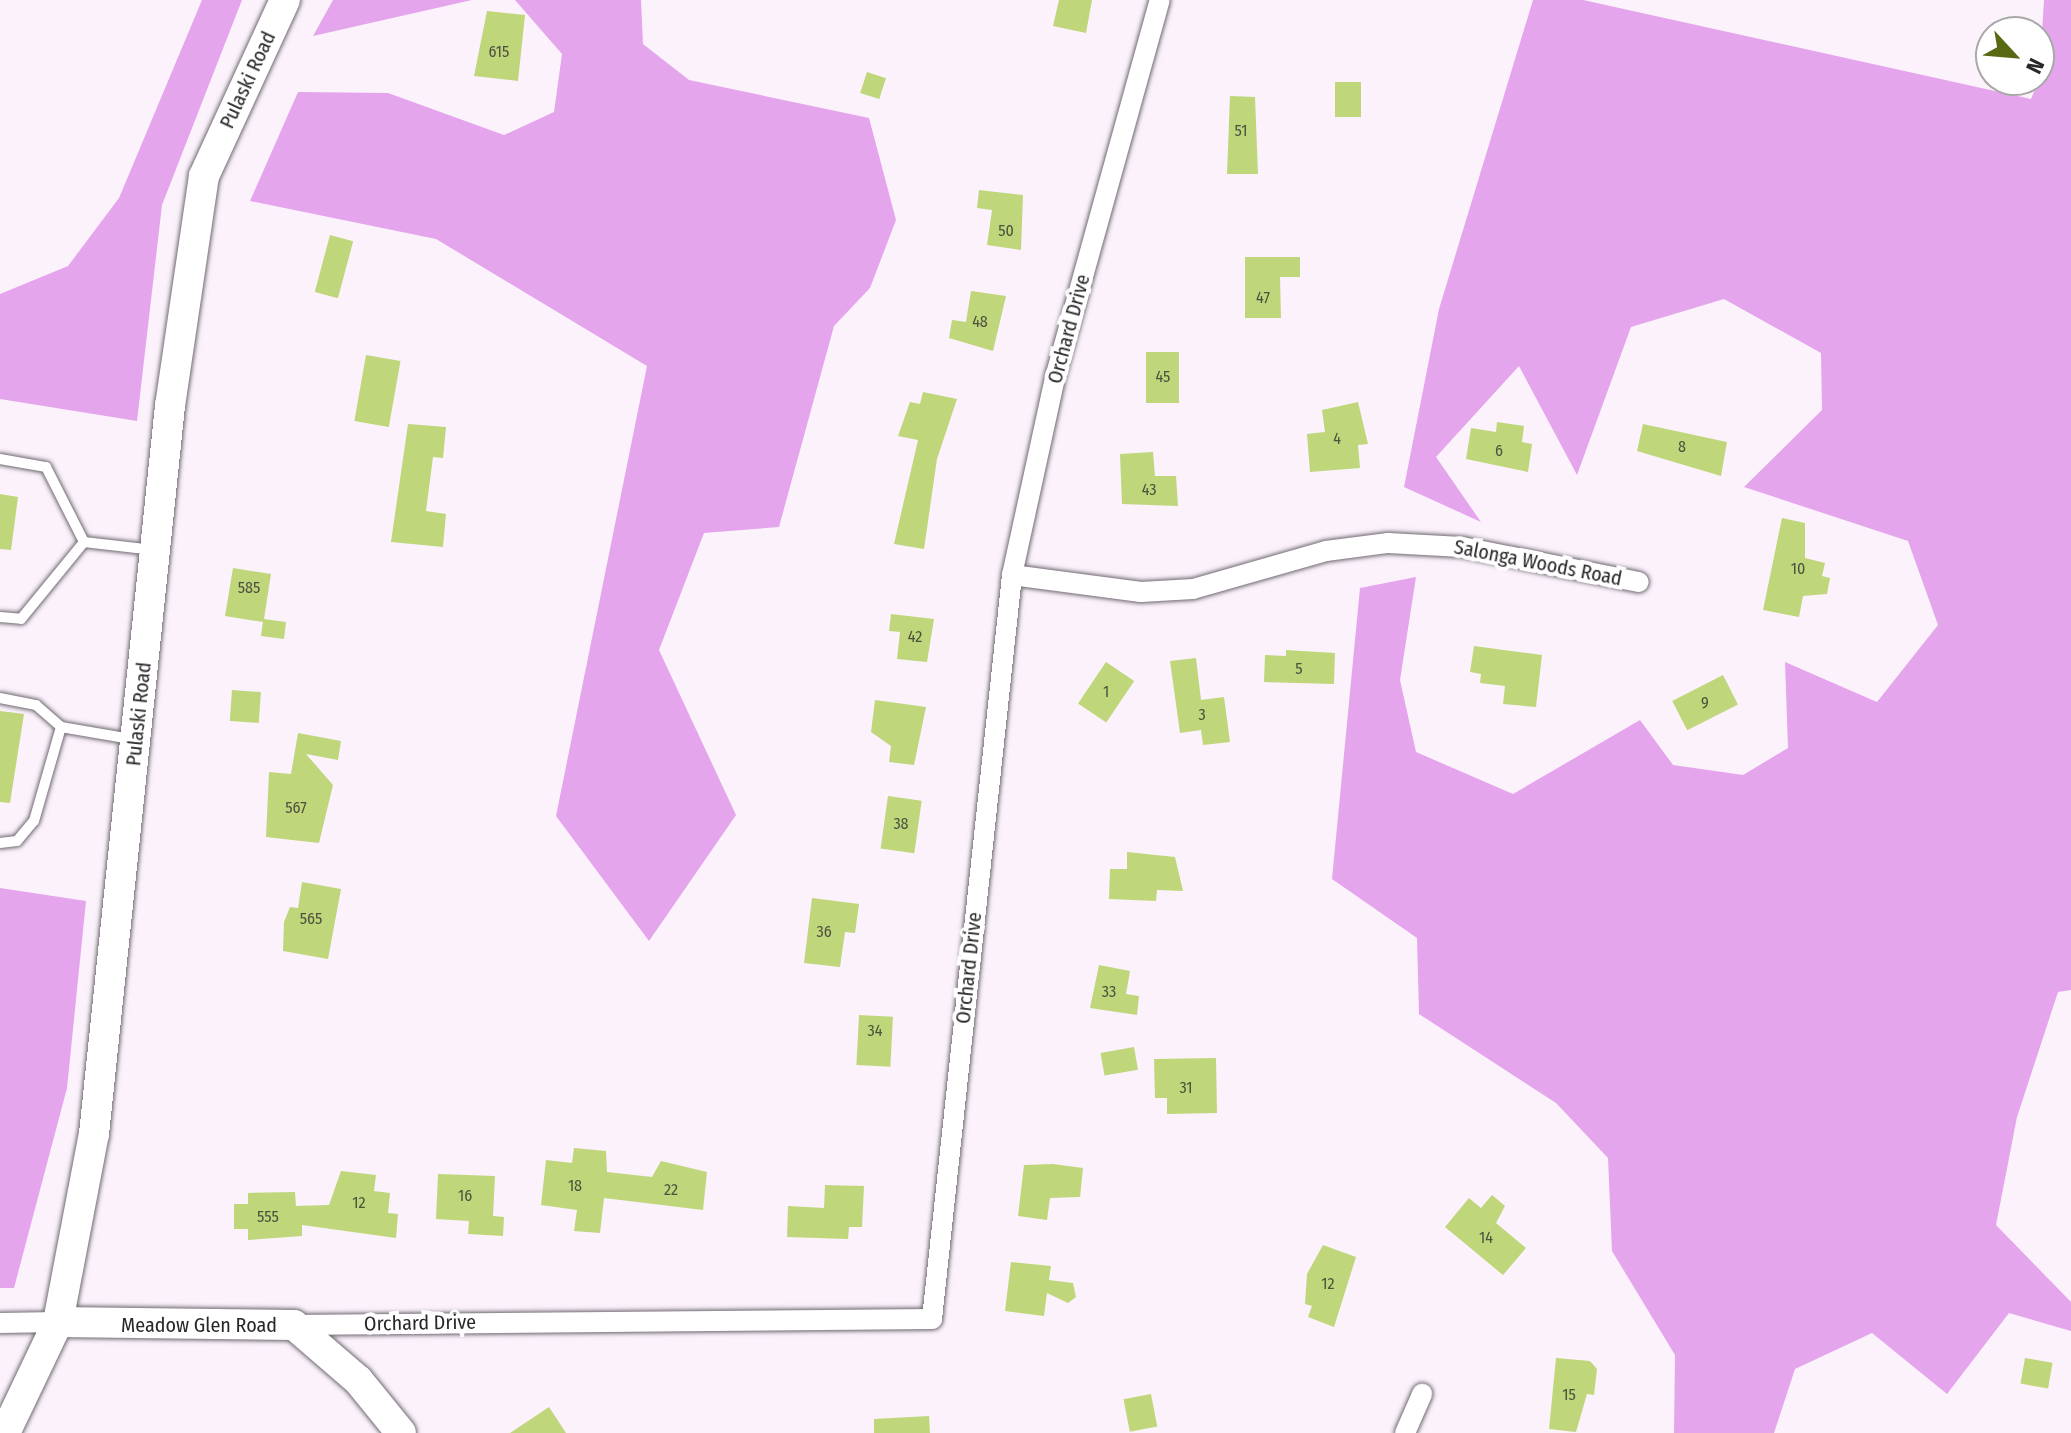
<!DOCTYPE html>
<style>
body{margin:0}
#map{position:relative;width:2071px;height:1433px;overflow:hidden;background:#fbf2fc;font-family:"Fira Sans Condensed",sans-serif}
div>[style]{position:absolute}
.forest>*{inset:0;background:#e5a5ec}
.building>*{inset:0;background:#bfd67b;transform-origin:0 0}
.roads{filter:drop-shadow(0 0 2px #716a72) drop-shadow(0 0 2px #716a72)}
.lane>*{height:10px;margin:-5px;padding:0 5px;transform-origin:5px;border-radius:5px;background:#fff}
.street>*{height:20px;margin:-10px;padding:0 10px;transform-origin:10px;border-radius:10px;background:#fff}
.secondary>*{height:30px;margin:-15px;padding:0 15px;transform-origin:15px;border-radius:15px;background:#fff}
span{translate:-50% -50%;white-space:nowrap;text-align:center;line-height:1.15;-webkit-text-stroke:8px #fff;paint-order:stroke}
.number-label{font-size:16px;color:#4e523e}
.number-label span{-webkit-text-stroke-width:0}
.street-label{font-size:20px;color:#292629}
.north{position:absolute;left:1975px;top:16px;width:80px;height:80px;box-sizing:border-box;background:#fff;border:2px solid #a9a8a9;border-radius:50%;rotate:116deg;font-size:22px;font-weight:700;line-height:32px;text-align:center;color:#292629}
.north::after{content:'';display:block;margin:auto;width:28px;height:36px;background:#586914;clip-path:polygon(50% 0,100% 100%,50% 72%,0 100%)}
</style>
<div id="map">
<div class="forest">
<i style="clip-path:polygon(202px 0,242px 0,162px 205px,137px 421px,0 399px,0 294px,68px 266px,119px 198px)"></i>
<i style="clip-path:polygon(333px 0,472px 0,313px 36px)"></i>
<i style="clip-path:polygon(515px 0,641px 0,643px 44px,689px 80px,869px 118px,896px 220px,870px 288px,834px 326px,779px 527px,704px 533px,659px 650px,736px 815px,649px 941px,556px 816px,647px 366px,436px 239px,250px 201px,298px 92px,388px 93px,504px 135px,554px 112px,562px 54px)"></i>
<i style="clip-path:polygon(1533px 0,1583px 0,2031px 99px,2039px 80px,2044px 0,2071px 0,2071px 990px,2058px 992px,2017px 1117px,1996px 1225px,2071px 1302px,2071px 1331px,2009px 1313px,1947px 1394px,1872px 1333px,1795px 1369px,1774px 1433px,1674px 1433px,1675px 1355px,1612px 1251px,1608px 1158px,1556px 1103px,1419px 1014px,1417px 938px,1332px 879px,1360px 588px,1416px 577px,1400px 680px,1416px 752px,1513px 794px,1640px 720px,1673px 765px,1743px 775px,1788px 748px,1785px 662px,1877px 702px,1938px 625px,1908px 541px,1744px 487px,1822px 410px,1821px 353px,1724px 299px,1631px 327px,1577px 475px,1519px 366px,1436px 457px,1481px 522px,1404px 487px,1439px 309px)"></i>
<i style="clip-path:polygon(0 888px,86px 901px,67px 1088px,14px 1288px,0 1288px)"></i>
</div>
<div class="building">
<i style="clip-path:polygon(1059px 0,1092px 0,1086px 33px,1053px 26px)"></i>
<i style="clip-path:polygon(487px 11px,525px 15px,518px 81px,474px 76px)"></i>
<i style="left:867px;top:72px;width:20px;height:22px;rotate:18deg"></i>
<i style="left:1361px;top:82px;width:35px;height:26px;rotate:90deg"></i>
<i style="clip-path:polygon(1230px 96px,1255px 97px,1258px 174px,1227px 174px)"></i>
<i style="clip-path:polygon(979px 190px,1023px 195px,1021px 250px,987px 245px,992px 210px,977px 208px)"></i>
<i style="left:330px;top:235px;width:24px;height:59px;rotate:15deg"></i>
<i style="clip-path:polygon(1245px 257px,1300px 257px,1300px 277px,1280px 277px,1281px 318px,1245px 318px)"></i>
<i style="clip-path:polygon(971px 291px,1006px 296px,993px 351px,949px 338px,952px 320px,966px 322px)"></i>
<i style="left:1146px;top:352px;width:33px;height:51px"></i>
<i style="left:366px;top:355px;width:35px;height:67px;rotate:10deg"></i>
<i style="clip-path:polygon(923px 392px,957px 399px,937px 459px,924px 549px,894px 544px,918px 440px,898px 436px,910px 402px,920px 404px)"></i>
<i style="clip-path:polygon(1358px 402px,1368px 444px,1358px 445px,1360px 468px,1310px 472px,1307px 434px,1325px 432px,1322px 410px)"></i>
<i style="clip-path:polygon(1497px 422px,1524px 426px,1522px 442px,1532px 444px,1528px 472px,1466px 459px,1471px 428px,1496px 432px)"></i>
<i style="clip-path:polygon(408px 424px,446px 427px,443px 458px,433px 457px,426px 511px,446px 514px,443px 547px,391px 542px)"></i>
<i style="clip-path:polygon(1643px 424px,1727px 442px,1721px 476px,1637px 451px)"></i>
<i style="clip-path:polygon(1153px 452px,1155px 476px,1176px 476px,1178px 506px,1122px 504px,1120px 454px)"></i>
<i style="clip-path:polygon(0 494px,18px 497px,11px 550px,0 549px)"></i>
<i style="clip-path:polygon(1782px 518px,1805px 523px,1805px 558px,1825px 563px,1822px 576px,1830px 578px,1827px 594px,1803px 596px,1799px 617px,1763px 610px)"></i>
<i style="clip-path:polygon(233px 568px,271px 574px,264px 619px,286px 622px,284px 639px,261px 636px,263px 622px,225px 616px)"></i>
<i style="clip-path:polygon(891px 614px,934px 619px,927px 662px,897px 659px,900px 632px,889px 631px)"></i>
<i style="clip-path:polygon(1474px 646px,1542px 655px,1536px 707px,1503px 704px,1505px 686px,1480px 683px,1481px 674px,1470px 672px)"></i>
<i style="clip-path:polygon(1286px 650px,1335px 653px,1334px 684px,1264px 682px,1265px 655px,1286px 656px)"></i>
<i style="clip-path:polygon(1196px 658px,1201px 700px,1224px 697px,1230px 742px,1203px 745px,1201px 730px,1180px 733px,1170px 661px)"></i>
<i style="left:1106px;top:662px;width:34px;height:50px;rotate:34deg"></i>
<i style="left:1723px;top:675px;width:33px;height:57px;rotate:63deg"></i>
<i style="left:232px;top:690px;width:29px;height:31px;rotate:4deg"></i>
<i style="clip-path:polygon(875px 700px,926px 707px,914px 765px,889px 762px,891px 746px,871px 732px)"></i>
<i style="clip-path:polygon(0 711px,24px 714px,10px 803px,0 802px)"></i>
<i style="clip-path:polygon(298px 733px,341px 741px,338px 760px,306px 754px,333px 785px,319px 843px,266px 837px,269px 772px,291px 774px)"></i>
<i style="left:888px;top:796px;width:34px;height:53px;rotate:8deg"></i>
<i style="clip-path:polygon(1127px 852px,1175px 857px,1183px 891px,1157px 890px,1156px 901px,1109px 899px,1110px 869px,1127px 869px)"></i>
<i style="clip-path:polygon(302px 882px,341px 889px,328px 959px,283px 951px,284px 922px,290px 907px,298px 908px)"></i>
<i style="clip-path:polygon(812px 898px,859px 904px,855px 933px,845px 932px,840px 967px,804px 963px)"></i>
<i style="clip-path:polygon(1099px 965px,1130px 971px,1126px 994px,1139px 996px,1137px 1015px,1090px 1008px)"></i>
<i style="left:859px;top:1015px;width:34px;height:50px;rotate:3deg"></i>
<i style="left:1134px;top:1047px;width:23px;height:34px;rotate:80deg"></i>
<i style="clip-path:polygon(1216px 1058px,1217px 1113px,1167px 1114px,1167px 1098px,1155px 1098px,1154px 1059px)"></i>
<i style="clip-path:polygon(574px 1148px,606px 1151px,607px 1172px,652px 1177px,661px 1161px,707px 1172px,703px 1210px,604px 1198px,600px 1233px,574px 1231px,577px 1210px,541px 1205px,546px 1160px,572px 1163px)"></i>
<i style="clip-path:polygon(1053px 1164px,1083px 1168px,1080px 1197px,1050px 1198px,1047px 1220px,1018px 1216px,1024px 1165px)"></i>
<i style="clip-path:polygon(341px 1171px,376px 1175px,374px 1191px,390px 1193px,388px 1213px,398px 1214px,396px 1238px,302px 1225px,302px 1236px,248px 1240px,248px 1229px,234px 1229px,234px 1204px,248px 1204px,248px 1193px,295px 1192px,296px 1206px,329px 1205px)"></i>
<i style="clip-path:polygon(438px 1174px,495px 1176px,493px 1216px,504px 1217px,503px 1236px,468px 1234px,469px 1221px,436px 1219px)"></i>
<i style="clip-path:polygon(825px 1185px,864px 1186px,862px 1227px,849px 1227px,848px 1239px,787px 1237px,788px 1206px,824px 1208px)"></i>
<i style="clip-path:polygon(1492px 1195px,1505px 1206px,1496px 1223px,1526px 1248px,1503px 1275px,1445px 1227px,1469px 1198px,1481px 1208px)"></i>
<i style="clip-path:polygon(1323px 1245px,1356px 1257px,1334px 1327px,1308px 1317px,1312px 1306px,1305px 1304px,1307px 1274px)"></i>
<i style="clip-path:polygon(1011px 1262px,1051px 1266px,1049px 1280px,1073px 1283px,1076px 1297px,1068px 1303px,1047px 1293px,1044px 1316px,1005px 1311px)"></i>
<i style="clip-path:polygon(1556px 1358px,1590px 1361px,1597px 1369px,1594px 1395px,1587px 1394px,1576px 1432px,1549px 1429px)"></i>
<i style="left:2025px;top:1358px;width:28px;height:26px;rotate:10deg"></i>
<i style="left:1151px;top:1394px;width:33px;height:28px;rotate:79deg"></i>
<i style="clip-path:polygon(549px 1407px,566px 1433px,510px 1433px)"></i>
<i style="clip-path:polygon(929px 1416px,930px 1433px,874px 1433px,874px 1419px)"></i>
</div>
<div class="roads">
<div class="lane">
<i style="left:0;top:459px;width:47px;rotate:9.9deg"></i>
<i style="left:46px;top:467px;width:84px;rotate:63.1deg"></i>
<i style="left:84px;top:542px;width:70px;rotate:6.5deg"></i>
<i style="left:0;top:617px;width:21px;rotate:5deg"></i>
<i style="left:21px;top:619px;width:99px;rotate:-50.7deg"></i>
<i style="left:0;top:698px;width:37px;rotate:11deg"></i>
<i style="left:36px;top:705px;width:33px;rotate:41deg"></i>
<i style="left:61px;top:727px;width:71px;rotate:9.7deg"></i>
<i style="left:0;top:843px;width:17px;rotate:-7deg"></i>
<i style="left:17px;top:841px;width:26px;rotate:-50deg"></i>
<i style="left:34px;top:821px;width:98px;rotate:-74deg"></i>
</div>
<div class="street">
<i style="left:1012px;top:575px;width:130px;rotate:7.5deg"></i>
<i style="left:1141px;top:592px;width:52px;rotate:-3.3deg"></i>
<i style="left:1193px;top:589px;width:138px;rotate:-15.9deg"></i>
<i style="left:1326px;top:551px;width:63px;rotate:-7.4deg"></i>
<i style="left:1388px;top:543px;width:74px;rotate:3.1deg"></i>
<i style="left:1462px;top:547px;width:180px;rotate:11.2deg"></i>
<i style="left:0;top:1323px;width:58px;rotate:-1deg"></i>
<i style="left:294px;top:1325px;width:638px;rotate:-0.54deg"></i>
<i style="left:932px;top:1319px;width:748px;rotate:-83.86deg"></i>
<i style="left:1012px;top:575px;width:206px;rotate:-77.7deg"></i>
<i style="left:1056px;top:374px;width:388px;rotate:-74.5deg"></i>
<i style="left:1405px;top:1433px;width:43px;rotate:-66.4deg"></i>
</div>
<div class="secondary">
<i style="left:58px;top:1322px;width:236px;rotate:0.7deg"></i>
<i style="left:294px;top:1325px;width:84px;rotate:40.7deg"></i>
<i style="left:358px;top:1380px;width:68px;rotate:50.9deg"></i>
<i style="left:5px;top:1433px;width:123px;rotate:-64.5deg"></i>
<i style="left:58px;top:1322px;width:191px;rotate:-79.2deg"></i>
<i style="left:94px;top:1134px;width:732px;rotate:-84.04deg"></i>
<i style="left:170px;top:406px;width:232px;rotate:-81.6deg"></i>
<i style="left:204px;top:176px;width:194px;rotate:-65.3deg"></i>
</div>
</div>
<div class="number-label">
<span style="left:499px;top:52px">615</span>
<span style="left:1241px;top:131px">51</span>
<span style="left:1006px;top:231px">50</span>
<span style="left:1263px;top:298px">47</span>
<span style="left:980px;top:322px">48</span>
<span style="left:1163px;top:377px">45</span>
<span style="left:1337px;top:439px">4</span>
<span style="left:1682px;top:447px">8</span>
<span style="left:1499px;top:451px">6</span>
<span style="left:1149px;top:490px">43</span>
<span style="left:1798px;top:569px">10</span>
<span style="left:249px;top:588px">585</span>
<span style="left:915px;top:637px">42</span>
<span style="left:1299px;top:669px">5</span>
<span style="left:1106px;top:692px">1</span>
<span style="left:1705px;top:703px">9</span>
<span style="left:1202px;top:715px">3</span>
<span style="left:296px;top:808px">567</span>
<span style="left:901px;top:824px">38</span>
<span style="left:311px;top:919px">565</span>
<span style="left:824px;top:932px">36</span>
<span style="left:1109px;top:992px">33</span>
<span style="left:875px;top:1031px">34</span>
<span style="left:1186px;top:1088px">31</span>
<span style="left:575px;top:1186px">18</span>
<span style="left:671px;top:1190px">22</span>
<span style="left:465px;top:1196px">16</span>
<span style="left:359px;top:1203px">12</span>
<span style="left:268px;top:1217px">555</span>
<span style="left:1486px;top:1238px">14</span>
<span style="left:1328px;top:1284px">12</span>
<span style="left:1569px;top:1395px">15</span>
</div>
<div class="street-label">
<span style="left:248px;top:80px;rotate:-65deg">Pulaski Road</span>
<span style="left:1069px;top:329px;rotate:-75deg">Orchard Drive</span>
<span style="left:1538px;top:563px;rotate:11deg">Salonga Woods Road</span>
<span style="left:139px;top:714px;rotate:-84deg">Pulaski Road</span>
<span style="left:969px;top:968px;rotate:-84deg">Orchard Drive</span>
<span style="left:420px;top:1323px;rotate:-1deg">Orchard Drive</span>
<span style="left:199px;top:1325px">Meadow Glen Road</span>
</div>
<div class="north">N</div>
</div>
